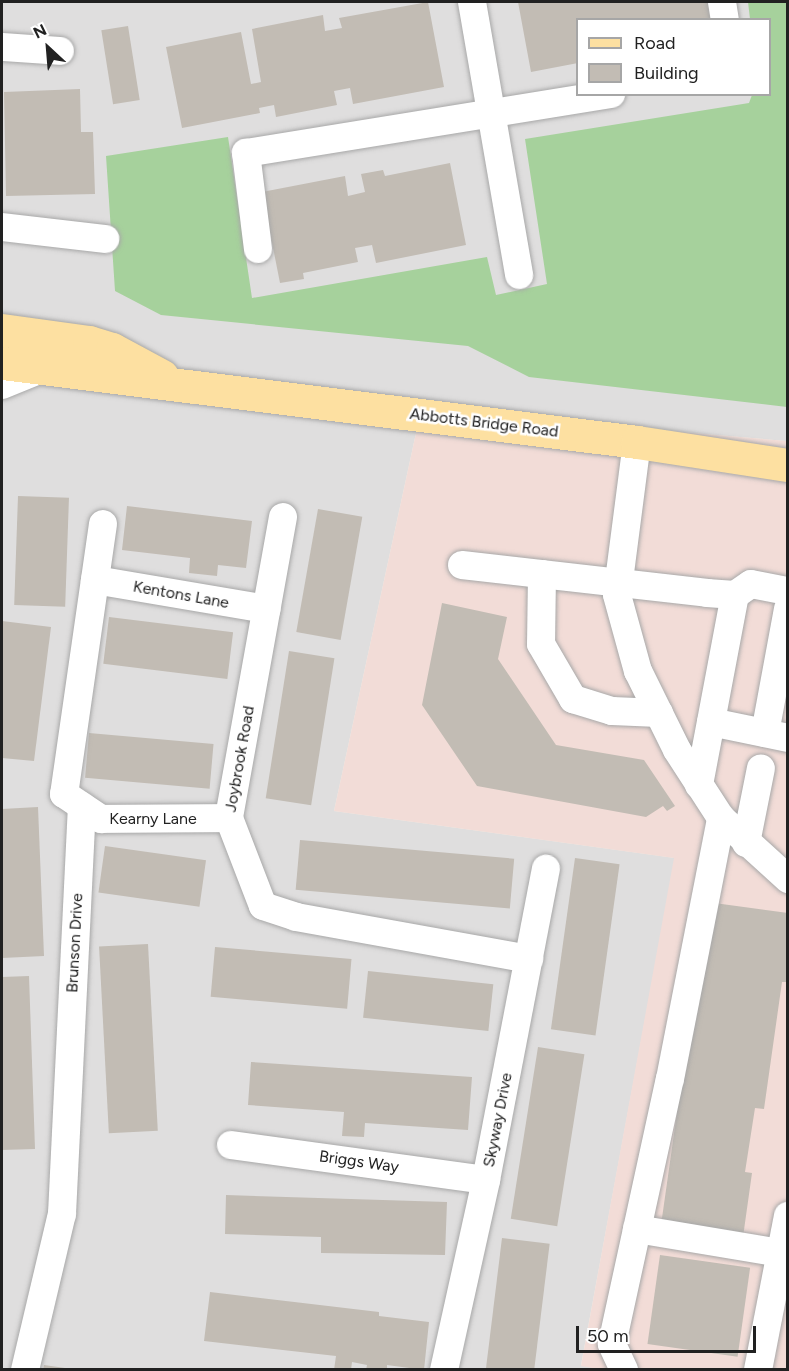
<!DOCTYPE html>
<style>
body{margin:0}
#map{position:relative;width:789px;height:1371px;overflow:hidden;background:#f1efe8;font-family:Figtree,sans-serif}
div>[style]{position:absolute}
.residential>*{inset:0;background:#dfdede}
.commercial>*{inset:0;background:#f2dcd7}
.forest>*{inset:0;background:#a6d19c}
.building>*{inset:0;background:#c2bcb4;transform-origin:0 0}
.roads{filter:drop-shadow(0 0 2px #a8a8a8) drop-shadow(0 0 2px #a8a8a8)}
.minor>*{height:28px;margin:-14px;padding:0 14px;transform-origin:14px;border-radius:14px;background:#fff}
.major>*{height:33px;margin:-16.5px;padding:0 16.5px;transform-origin:16.5px;border-radius:16.5px;background:#fde0a1}
span{translate:-50% -50%;white-space:nowrap;text-align:center;line-height:1.15;-webkit-text-stroke:5px #fff;paint-order:stroke}
.street-label{font-size:16px;color:#212121}
.frame{position:absolute;inset:0;border:3px solid #212121;pointer-events:none}
.legend{position:absolute;left:576px;top:18px;width:195px;height:78px;box-sizing:border-box;background:#fff;border:2px solid #a6a6a6;margin:0;padding:8px 10px;list-style:none;font-size:18px;color:#212121}
.legend li{display:flex;align-items:center;gap:12px;height:30px}
.legend b{width:30px;border:2px solid #a6a6a6}
.north{position:absolute;left:18px;top:18px;width:60px;height:60px;-webkit-text-stroke:4px #fff;paint-order:stroke;rotate:334deg;font-size:16px;font-weight:700;line-height:24px;text-align:center;color:#212121}
.north::after{content:'';display:block;margin:auto;width:21px;height:27px;background:#212121;clip-path:polygon(50% 0,100% 100%,50% 72%,0 100%)}
.scale{position:absolute;left:576px;top:1326px;width:180px;height:27px;box-sizing:border-box;border:3px solid #212121;border-top:0;padding-left:8px;font-size:18px;line-height:21px;white-space:nowrap;color:#212121;-webkit-text-stroke:4px #fff;paint-order:stroke}
</style>
<div id="map">
<div class="residential">
<i style="clip-path:polygon(2px 2px,766px 2px,769px 19px,578px 20px,578px 94px,770px 94px,787px 45px,787px 441px,421px 410px,334px 811px,675px 858px,581px 1365px,604px 1369px,2px 1370px)"></i>
</div>
<div class="commercial">
<i style="clip-path:polygon(421px 410px,787px 441px,787px 1369px,604px 1370px,581px 1366px,674px 858px,334px 811px)"></i>
</div>
<div class="forest">
<i style="clip-path:polygon(748px 2px,787px 2px,787px 407px,529px 377px,468px 346px,161px 315px,115px 291px,106px 156px,228px 137px,252px 298px,487px 257px,496px 295px,547px 284px,525px 139px,749px 103px,752px 95px,770px 94px,770px 20px,750px 19px)"></i>
</div>
<div class="building">
<i style="clip-path:polygon(428px 2px,444px 87px,353px 104px,350px 88px,334px 91px,337px 105px,276px 117px,274px 105px,259px 108px,260px 113px,182px 128px,166px 47px,241px 32px,251px 84px,261px 82px,252px 29px,323px 15px,325px 31px,342px 28px,339px 18px)"></i>
<i style="clip-path:polygon(518px 2px,711px 2px,714px 20px,578px 20px,578px 63px,531px 72px)"></i>
<i style="left:128px;top:26px;width:75px;height:27px;rotate:81deg"></i>
<i style="clip-path:polygon(80px 89px,81px 132px,93px 132px,95px 194px,6px 196px,4px 92px)"></i>
<i style="clip-path:polygon(450px 163px,466px 245px,376px 263px,372px 245px,355px 248px,358px 262px,303px 273px,304px 279px,280px 283px,262px 192px,345px 176px,348px 196px,365px 192px,361px 174px,383px 170px,385px 176px)"></i>
<i style="left:18px;top:496px;width:51px;height:109px;rotate:2deg"></i>
<i style="clip-path:polygon(127px 506px,252px 521px,246px 568px,218px 565px,217px 576px,189px 573px,190px 558px,122px 550px)"></i>
<i style="left:318px;top:509px;width:45px;height:125px;rotate:10deg"></i>
<i style="clip-path:polygon(442px 603px,507px 617px,498px 659px,556px 745px,644px 760px,675px 806px,667px 811px,663px 806px,646px 817px,477px 786px,422px 705px)"></i>
<i style="left:109px;top:617px;width:125px;height:47px;rotate:7deg"></i>
<i style="clip-path:polygon(2px 621px,51px 627px,34px 761px,2px 758px)"></i>
<i style="left:289px;top:651px;width:46px;height:149px;rotate:9deg"></i>
<i style="left:89px;top:733px;width:125px;height:45px;rotate:5deg"></i>
<i style="clip-path:polygon(38px 807px,44px 956px,2px 958px,2px 809px)"></i>
<i style="left:300px;top:840px;width:215px;height:50px;rotate:5deg"></i>
<i style="left:105px;top:846px;width:102px;height:47px;rotate:8deg"></i>
<i style="left:575px;top:858px;width:45px;height:173px;rotate:8deg"></i>
<i style="clip-path:polygon(707px 902px,788px 913px,788px 982px,782px 982px,764px 1109px,755px 1108px,745px 1172px,752px 1173px,743px 1237px,661px 1225px)"></i>
<i style="left:148px;top:944px;width:187px;height:49px;rotate:87deg"></i>
<i style="left:215px;top:947px;width:137px;height:50px;rotate:5deg"></i>
<i style="left:368px;top:971px;width:126px;height:47px;rotate:6deg"></i>
<i style="clip-path:polygon(29px 976px,35px 1149px,2px 1150px,2px 977px)"></i>
<i style="left:538px;top:1047px;width:47px;height:174px;rotate:9deg"></i>
<i style="clip-path:polygon(251px 1062px,472px 1077px,468px 1130px,365px 1123px,364px 1137px,342px 1136px,344px 1112px,248px 1105px)"></i>
<i style="clip-path:polygon(226px 1195px,447px 1202px,445px 1255px,321px 1253px,321px 1237px,225px 1234px)"></i>
<i style="left:502px;top:1238px;width:48px;height:133px;rotate:7deg"></i>
<i style="left:660px;top:1255px;width:91px;height:90px;rotate:8deg"></i>
<i style="clip-path:polygon(210px 1292px,379px 1312px,379px 1316px,429px 1322px,424px 1370px,387px 1365px,387px 1370px,366px 1370px,367px 1365px,352px 1362px,351px 1370px,334px 1370px,336px 1356px,204px 1341px)"></i>
<i style="clip-path:polygon(44px 1365px,65px 1368px,65px 1370px,43px 1370px)"></i>
</div>
<div class="roads">
<div class="minor">
<i style="left:472px;top:2px;width:277px;rotate:80.2deg"></i>
<i style="left:722px;top:2px;width:18px;rotate:81deg"></i>
<i style="left:2px;top:47px;width:58px;rotate:3.9deg"></i>
<i style="left:2px;top:227px;width:104px;rotate:6.6deg"></i>
<i style="left:258px;top:249px;width:97px;rotate:-97.1deg"></i>
<i style="left:246px;top:153px;width:370px;rotate:-9.2deg"></i>
<i style="left:2px;top:385px;width:45px;rotate:-22deg"></i>
<i style="left:637px;top:442px;width:154px;rotate:97.4deg"></i>
<i style="left:617px;top:595px;width:79px;rotate:74.6deg"></i>
<i style="left:638px;top:671px;width:88px;rotate:63.7deg"></i>
<i style="left:677px;top:750px;width:81px;rotate:57.1deg"></i>
<i style="left:721px;top:818px;width:91px;rotate:42.3deg"></i>
<i style="left:283px;top:517px;width:306px;rotate:100.2deg"></i>
<i style="left:229px;top:818px;width:94px;rotate:68.9deg"></i>
<i style="left:263px;top:906px;width:35px;rotate:18deg"></i>
<i style="left:296px;top:917px;width:237px;rotate:10.2deg"></i>
<i style="left:103px;top:524px;width:273px;rotate:98.2deg"></i>
<i style="left:64px;top:794px;width:45px;rotate:34deg"></i>
<i style="left:101px;top:819px;width:128px;rotate:-0.4deg"></i>
<i style="left:462px;top:565px;width:247px;rotate:6.5deg"></i>
<i style="left:707px;top:593px;width:28px;rotate:4deg"></i>
<i style="left:735px;top:595px;width:19px;rotate:-35deg"></i>
<i style="left:751px;top:584px;width:38px;rotate:11deg"></i>
<i style="left:542px;top:574px;width:70px;rotate:90.8deg"></i>
<i style="left:541px;top:644px;width:64px;rotate:59.8deg"></i>
<i style="left:573px;top:699px;width:41px;rotate:17.1deg"></i>
<i style="left:612px;top:711px;width:47px;rotate:2.4deg"></i>
<i style="left:95px;top:580px;width:174px;rotate:9.6deg"></i>
<i style="left:711px;top:722px;width:79px;rotate:11.7deg"></i>
<i style="left:765px;top:733px;width:126px;rotate:-79.5deg"></i>
<i style="left:699px;top:785px;width:193px;rotate:-79.3deg"></i>
<i style="left:746px;top:843px;width:76px;rotate:-78.7deg"></i>
<i style="left:231px;top:1145px;width:257px;rotate:7.8deg"></i>
<i style="left:637px;top:1229px;width:145px;rotate:9.5deg"></i>
<i style="left:25px;top:1370px;width:160px;rotate:-76.7deg"></i>
<i style="left:62px;top:1214px;width:408px;rotate:-87.2deg"></i>
<i style="left:444px;top:1370px;width:195px;rotate:-77.5deg"></i>
<i style="left:486px;top:1180px;width:317px;rotate:-79.1deg"></i>
<i style="left:624px;top:1370px;width:29px;rotate:-115deg"></i>
<i style="left:612px;top:1344px;width:271px;rotate:-77.7deg"></i>
<i style="left:670px;top:1079px;width:266px;rotate:-78.9deg"></i>
<i style="left:758px;top:1370px;width:157px;rotate:-79deg"></i>
</div>
<div class="major">
<i style="left:2px;top:330px;width:88px;rotate:7.9deg"></i>
<i style="left:89px;top:342px;width:24px;rotate:17deg"></i>
<i style="left:112px;top:349px;width:57px;rotate:28.4deg"></i>
<i style="left:2px;top:363px;width:640px;rotate:7.09deg"></i>
<i style="left:637px;top:442px;width:153px;rotate:8.7deg"></i>
</div>
</div>
<div class="street-label">
<span style="left:484px;top:423px;rotate:7deg">Abbotts Bridge Road</span>
<span style="left:181px;top:595px;rotate:10deg">Kentons Lane</span>
<span style="left:240px;top:759px;rotate:-80deg">Joybrook Road</span>
<span style="left:153px;top:819px">Kearny Lane</span>
<span style="left:75px;top:943px;rotate:-87deg">Brunson Drive</span>
<span style="left:498px;top:1120px;rotate:-79deg">Skyway Drive</span>
<span style="left:359px;top:1162px;rotate:8deg">Briggs Way</span>
</div>
<div class="frame"></div>
<ul class="legend">
<li><b style="height:8px;background:#fde0a1"></b>Road</li>
<li><b style="height:16px;background:#c2bcb4"></b>Building</li>
</ul>
<div class="north">N</div>
<div class="scale">50 m</div>
</div>
